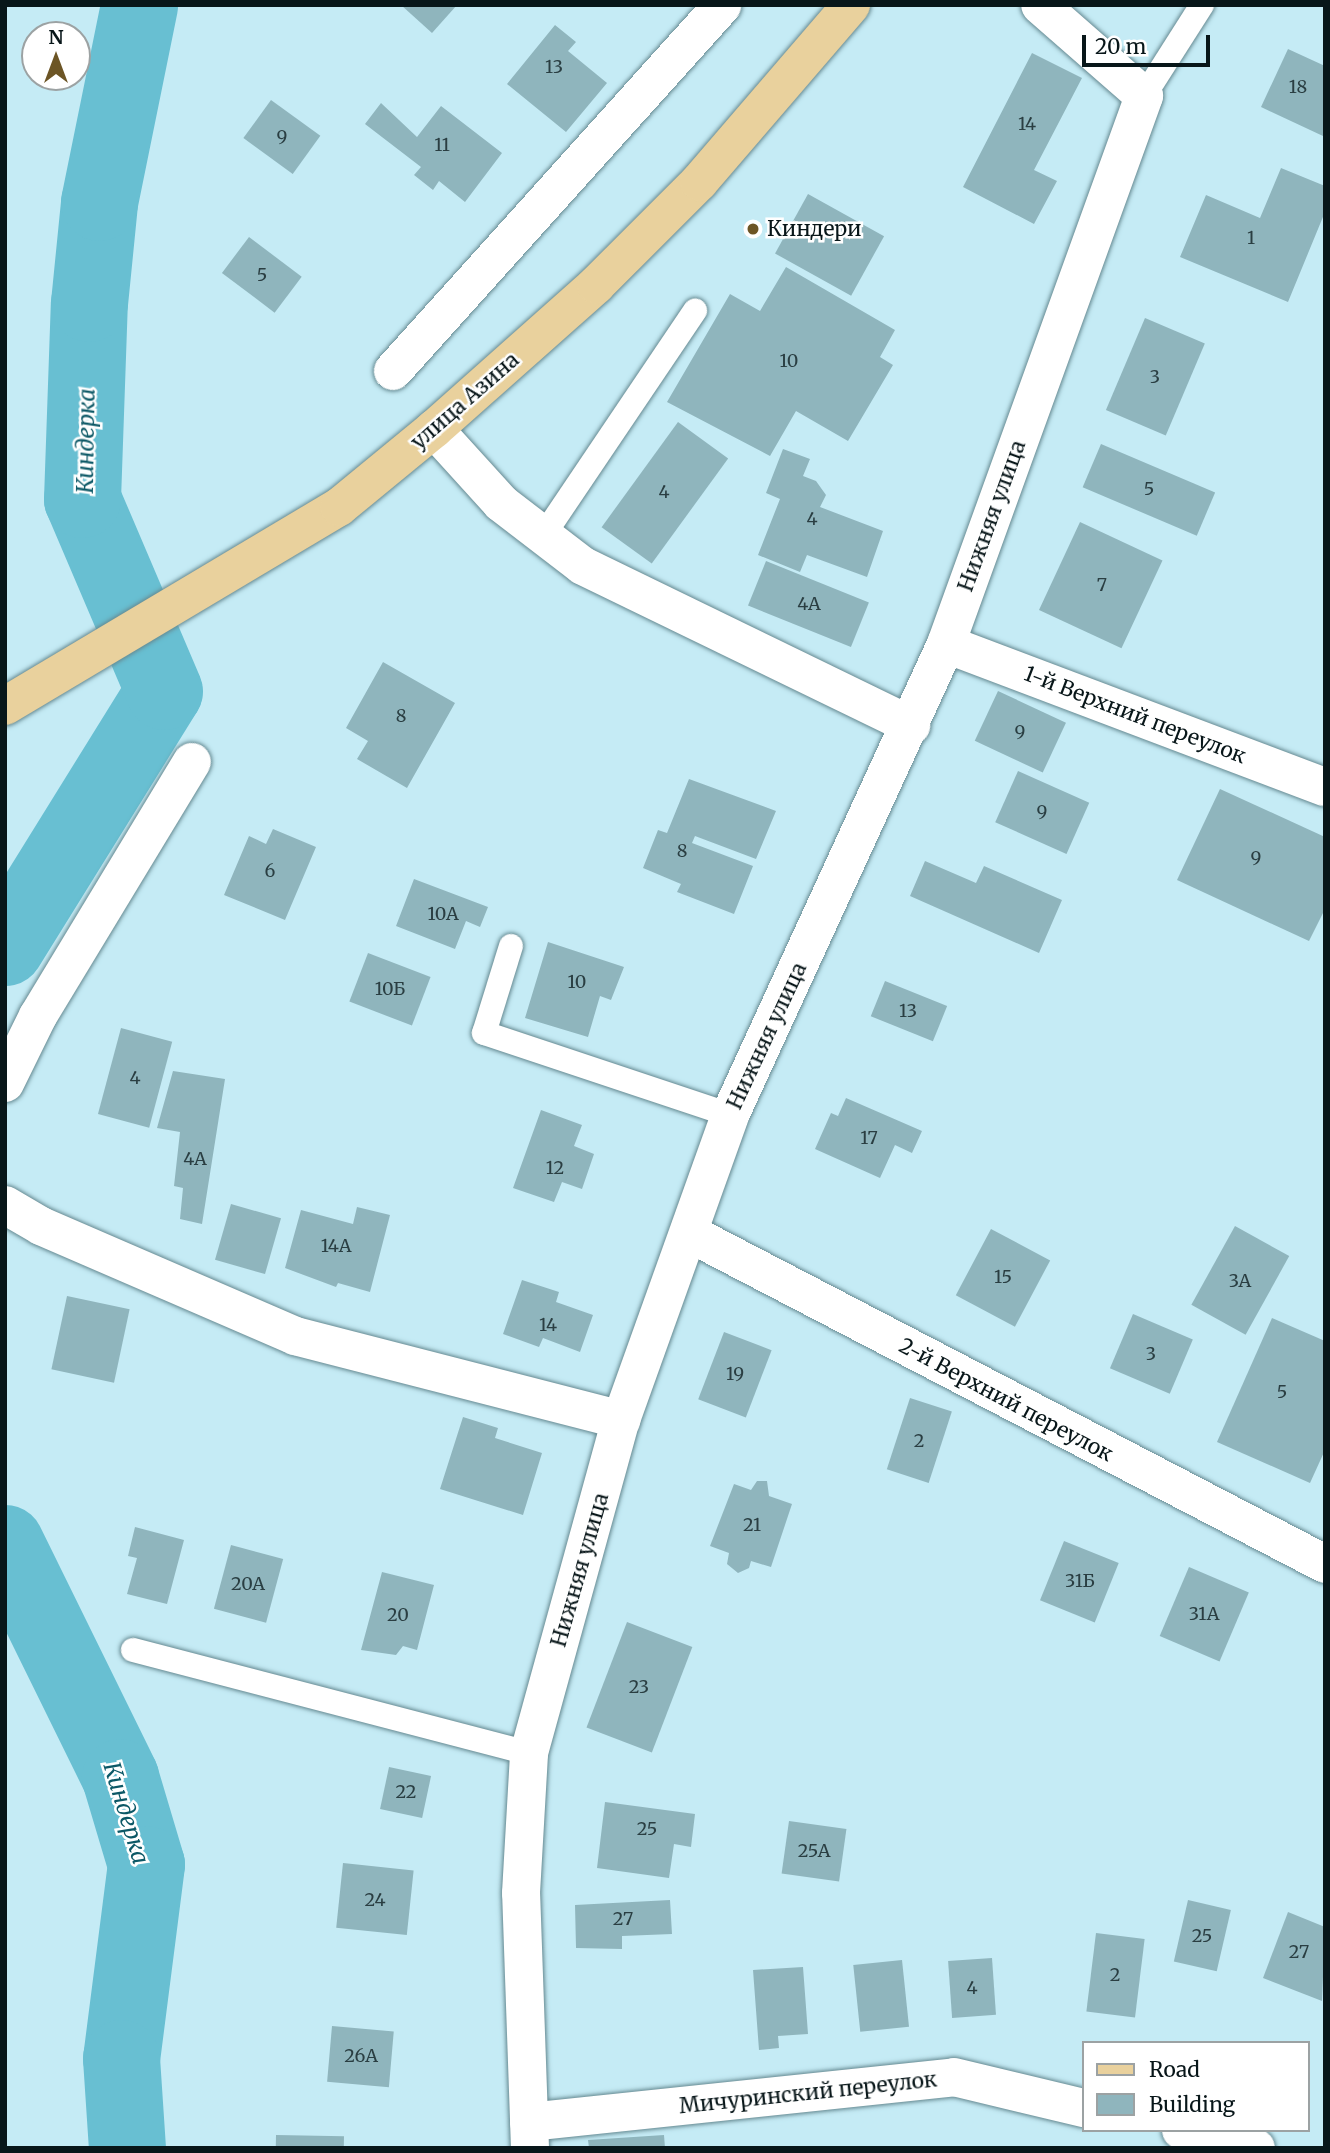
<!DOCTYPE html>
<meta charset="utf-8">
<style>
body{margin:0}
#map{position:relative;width:1330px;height:2153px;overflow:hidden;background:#c5ebf5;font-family:Merriweather,serif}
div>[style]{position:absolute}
.river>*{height:77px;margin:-38.5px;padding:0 38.5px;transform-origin:38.5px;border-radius:38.5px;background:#68bfd2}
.building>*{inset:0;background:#8fb5bd;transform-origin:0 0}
.roads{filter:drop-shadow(0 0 2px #658991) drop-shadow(0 0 2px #658991)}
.service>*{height:24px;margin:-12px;padding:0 12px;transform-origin:12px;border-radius:12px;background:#fff}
.minor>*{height:38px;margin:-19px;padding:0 19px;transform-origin:19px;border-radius:19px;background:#fff}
.primary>*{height:38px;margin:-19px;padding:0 19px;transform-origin:19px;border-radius:19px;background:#e9d19d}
.dots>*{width:19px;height:19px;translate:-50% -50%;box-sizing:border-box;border:4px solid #fff;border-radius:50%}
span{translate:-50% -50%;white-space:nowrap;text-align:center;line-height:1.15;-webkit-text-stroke:5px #fff;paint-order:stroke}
.number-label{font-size:18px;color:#2a3e42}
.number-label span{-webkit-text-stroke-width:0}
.poi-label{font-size:21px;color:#081619}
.left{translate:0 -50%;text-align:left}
.street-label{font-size:21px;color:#081619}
.water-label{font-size:23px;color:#0c5866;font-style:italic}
.frame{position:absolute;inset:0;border:7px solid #081619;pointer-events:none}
.legend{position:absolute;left:1082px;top:2041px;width:228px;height:91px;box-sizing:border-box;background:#fff;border:2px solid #9ca2a3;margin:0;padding:9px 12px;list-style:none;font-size:21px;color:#081619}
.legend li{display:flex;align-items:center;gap:14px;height:35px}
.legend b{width:35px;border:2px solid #9ca2a3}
.north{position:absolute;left:21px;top:21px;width:70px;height:70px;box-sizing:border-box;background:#fff;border:2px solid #9ca2a3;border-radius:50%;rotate:0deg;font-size:19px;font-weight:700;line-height:28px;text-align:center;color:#081619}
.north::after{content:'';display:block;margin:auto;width:24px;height:32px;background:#6c5525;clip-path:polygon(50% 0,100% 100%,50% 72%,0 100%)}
.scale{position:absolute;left:1082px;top:35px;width:128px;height:32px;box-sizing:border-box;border:4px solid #081619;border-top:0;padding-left:9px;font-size:21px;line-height:24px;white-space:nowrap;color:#081619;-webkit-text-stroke:5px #fff;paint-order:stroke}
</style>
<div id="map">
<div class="river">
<i style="left:5px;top:947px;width:301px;rotate:-58.2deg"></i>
<i style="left:164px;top:691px;width:209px;rotate:-113.1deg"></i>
<i style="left:82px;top:499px;width:196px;rotate:-88deg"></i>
<i style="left:89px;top:303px;width:101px;rotate:-84.3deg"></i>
<i style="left:99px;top:202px;width:201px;rotate:-78.5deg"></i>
<i style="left:5px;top:1543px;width:261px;rotate:63.8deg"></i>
<i style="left:120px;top:1777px;width:91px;rotate:73.4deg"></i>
<i style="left:146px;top:1864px;width:196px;rotate:97.3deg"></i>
<i style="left:121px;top:2058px;width:90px;rotate:86.2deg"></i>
</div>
<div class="building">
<i style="clip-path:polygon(401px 5px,457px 5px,432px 33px)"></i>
<i style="clip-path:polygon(555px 25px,576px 42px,568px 51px,607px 83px,566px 132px,507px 84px)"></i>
<i style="clip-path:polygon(1288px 49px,1325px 66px,1323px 136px,1261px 107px)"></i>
<i style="clip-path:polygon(1032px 53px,1082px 78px,1034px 170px,1057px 181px,1034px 224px,963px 187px)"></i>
<i style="left:271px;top:100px;width:61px;height:47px;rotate:36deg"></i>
<i style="clip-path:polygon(381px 103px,417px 137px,441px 106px,502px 153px,465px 202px,439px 181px,433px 190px,414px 175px,421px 167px,365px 124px)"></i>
<i style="clip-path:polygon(1281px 168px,1325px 186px,1325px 212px,1288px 302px,1180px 257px,1206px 195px,1260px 218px)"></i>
<i style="left:808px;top:194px;width:87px;height:68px;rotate:29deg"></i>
<i style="left:249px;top:237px;width:66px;height:45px;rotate:37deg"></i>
<i style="clip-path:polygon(786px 267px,895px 330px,880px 357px,893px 365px,848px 441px,796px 411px,770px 456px,667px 402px,730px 294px,760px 311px)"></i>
<i style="left:1145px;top:318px;width:65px;height:100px;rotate:23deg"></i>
<i style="left:678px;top:422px;width:62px;height:130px;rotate:36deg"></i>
<i style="left:1101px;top:444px;width:124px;height:47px;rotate:23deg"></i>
<i style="clip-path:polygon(783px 449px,810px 459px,803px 476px,816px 481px,826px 495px,820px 507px,883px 531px,867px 577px,807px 555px,800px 572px,758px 555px,780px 499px,766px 493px)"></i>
<i style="left:1080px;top:522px;width:91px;height:97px;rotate:25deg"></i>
<i style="left:766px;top:561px;width:111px;height:48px;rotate:22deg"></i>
<i style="clip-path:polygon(383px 662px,455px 703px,407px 788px,357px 759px,368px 741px,346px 728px)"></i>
<i style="left:998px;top:691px;width:75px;height:55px;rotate:25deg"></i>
<i style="left:1018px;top:771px;width:78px;height:56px;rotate:24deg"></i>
<i style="clip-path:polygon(689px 779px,776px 811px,756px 859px,695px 836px,692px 843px,753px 866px,734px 914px,677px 892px,681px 884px,643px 868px,658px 830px,667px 833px)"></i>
<i style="clip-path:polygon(1220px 789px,1325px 837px,1325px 909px,1309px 941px,1177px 880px)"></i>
<i style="clip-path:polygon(273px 829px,316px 847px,285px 920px,224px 895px,249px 836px,266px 844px)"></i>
<i style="clip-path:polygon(925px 861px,976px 883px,984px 866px,1062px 900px,1039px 953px,910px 896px)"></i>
<i style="clip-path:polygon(414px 879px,488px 907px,480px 927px,466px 921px,455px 949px,396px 926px)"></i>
<i style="clip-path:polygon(548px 942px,624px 967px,611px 1000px,600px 996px,588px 1037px,525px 1018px)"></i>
<i style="left:368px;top:953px;width:67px;height:52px;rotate:21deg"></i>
<i style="left:885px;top:981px;width:67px;height:38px;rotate:22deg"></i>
<i style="left:121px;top:1028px;width:53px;height:89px;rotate:15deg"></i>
<i style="clip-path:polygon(173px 1071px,225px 1079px,202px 1224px,180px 1219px,183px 1188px,174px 1186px,180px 1132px,157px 1128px)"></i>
<i style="clip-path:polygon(846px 1098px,922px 1131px,912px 1153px,895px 1145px,880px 1178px,815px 1149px,831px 1113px,838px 1116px)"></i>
<i style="clip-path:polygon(541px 1110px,582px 1125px,574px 1146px,594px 1154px,582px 1189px,562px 1182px,554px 1202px,513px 1188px)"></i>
<i style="left:231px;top:1204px;width:52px;height:58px;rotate:16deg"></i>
<i style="clip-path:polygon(357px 1207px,390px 1215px,370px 1292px,338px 1283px,336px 1287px,285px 1268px,301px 1210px,353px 1224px)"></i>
<i style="left:1235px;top:1226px;width:62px;height:90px;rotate:29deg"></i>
<i style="left:991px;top:1229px;width:67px;height:75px;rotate:28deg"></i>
<i style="clip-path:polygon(522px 1280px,559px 1292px,556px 1302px,593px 1315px,580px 1352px,543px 1338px,539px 1347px,503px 1334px)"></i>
<i style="left:67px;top:1296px;width:64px;height:75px;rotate:12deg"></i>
<i style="left:1133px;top:1314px;width:65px;height:59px;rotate:23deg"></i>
<i style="clip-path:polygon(1272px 1318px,1325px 1341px,1325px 1450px,1310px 1483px,1217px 1442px)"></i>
<i style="left:724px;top:1332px;width:51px;height:72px;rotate:21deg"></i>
<i style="left:910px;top:1398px;width:44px;height:75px;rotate:18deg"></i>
<i style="clip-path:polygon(463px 1417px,498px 1428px,495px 1438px,542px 1453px,523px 1515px,440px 1489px)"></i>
<i style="clip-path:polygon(757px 1481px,767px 1481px,769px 1496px,792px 1504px,771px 1567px,751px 1561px,749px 1568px,738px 1573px,727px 1564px,729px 1553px,710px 1546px,734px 1484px,751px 1490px)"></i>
<i style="clip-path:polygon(135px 1527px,184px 1540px,167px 1604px,127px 1594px,137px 1558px,128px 1556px)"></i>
<i style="left:1064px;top:1541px;width:59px;height:64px;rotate:22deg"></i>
<i style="left:231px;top:1545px;width:54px;height:66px;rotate:15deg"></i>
<i style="left:1189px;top:1567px;width:65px;height:75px;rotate:23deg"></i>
<i style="clip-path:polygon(382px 1572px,434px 1585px,417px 1650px,403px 1646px,396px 1655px,361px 1650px)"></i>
<i style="left:627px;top:1622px;width:70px;height:113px;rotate:21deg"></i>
<i style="left:389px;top:1767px;width:43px;height:43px;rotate:12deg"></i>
<i style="clip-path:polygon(605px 1802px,695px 1814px,691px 1847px,674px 1844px,669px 1878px,597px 1868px)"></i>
<i style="left:789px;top:1821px;width:58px;height:53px;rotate:8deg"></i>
<i style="left:343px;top:1863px;width:71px;height:65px;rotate:6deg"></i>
<i style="clip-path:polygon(670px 1900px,672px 1934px,622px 1936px,622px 1949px,576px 1948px,575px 1905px)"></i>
<i style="left:1188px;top:1900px;width:44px;height:63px;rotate:13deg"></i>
<i style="clip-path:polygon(1288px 1912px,1325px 1927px,1322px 2001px,1263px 1978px)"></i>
<i style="left:1096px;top:1933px;width:49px;height:79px;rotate:7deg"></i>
<i style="left:992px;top:1958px;width:57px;height:44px;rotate:86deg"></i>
<i style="left:902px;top:1960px;width:67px;height:49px;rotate:84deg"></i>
<i style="clip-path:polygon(803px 1967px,808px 2034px,778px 2036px,779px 2048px,759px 2050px,753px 1970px)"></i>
<i style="left:332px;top:2026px;width:62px;height:56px;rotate:5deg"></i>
<i style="left:276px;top:2135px;width:68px;height:13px;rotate:1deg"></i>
<i style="clip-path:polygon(664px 2135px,665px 2148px,589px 2148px,588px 2140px)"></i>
</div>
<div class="roads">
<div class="service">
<i style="left:1144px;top:96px;width:108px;rotate:-57.5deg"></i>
<i style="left:543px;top:536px;width:272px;rotate:-56deg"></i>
<i style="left:511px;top:946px;width:91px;rotate:107.2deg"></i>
<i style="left:484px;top:1033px;width:259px;rotate:18.4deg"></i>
<i style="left:133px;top:1650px;width:409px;rotate:14.6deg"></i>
</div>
<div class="minor">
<i style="left:393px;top:371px;width:492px;rotate:-48deg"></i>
<i style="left:434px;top:429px;width:100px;rotate:47.8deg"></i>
<i style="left:501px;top:503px;width:103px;rotate:37.5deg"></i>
<i style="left:583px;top:566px;width:365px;rotate:25.9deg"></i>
<i style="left:946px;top:644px;width:405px;rotate:20.7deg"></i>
<i style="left:5px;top:1083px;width:75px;rotate:-63.8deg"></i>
<i style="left:38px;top:1016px;width:297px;rotate:-58.8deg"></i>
<i style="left:5px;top:1205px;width:42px;rotate:30.3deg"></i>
<i style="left:41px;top:1226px;width:277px;rotate:23.4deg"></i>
<i style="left:295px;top:1336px;width:337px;rotate:14.4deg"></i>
<i style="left:689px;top:1233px;width:717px;rotate:27.49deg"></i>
<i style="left:529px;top:2122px;width:427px;rotate:-6deg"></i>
<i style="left:954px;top:2077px;width:133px;rotate:13.5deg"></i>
<i style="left:1181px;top:2130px;width:77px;rotate:13.5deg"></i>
<i style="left:530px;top:2148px;width:255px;rotate:-92deg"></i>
<i style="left:521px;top:1893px;width:140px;rotate:-86.7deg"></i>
<i style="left:529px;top:1753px;width:345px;rotate:-74.6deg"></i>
<i style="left:621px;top:1420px;width:324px;rotate:-70.3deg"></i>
<i style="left:730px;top:1115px;width:518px;rotate:-65.36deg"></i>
<i style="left:946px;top:644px;width:583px;rotate:-70.13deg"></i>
<i style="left:1144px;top:96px;width:138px;rotate:-138.8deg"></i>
</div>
<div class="primary">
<i style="left:5px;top:706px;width:389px;rotate:-30.8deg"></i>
<i style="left:339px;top:507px;width:123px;rotate:-39.4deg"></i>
<i style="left:434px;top:429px;width:217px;rotate:-41.6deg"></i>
<i style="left:596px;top:285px;width:146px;rotate:-45deg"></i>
<i style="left:699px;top:182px;width:233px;rotate:-49.3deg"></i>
</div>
</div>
<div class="dots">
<i style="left:753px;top:229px;background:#6c5525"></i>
</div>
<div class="number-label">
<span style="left:554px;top:67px">13</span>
<span style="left:1298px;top:87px">18</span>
<span style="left:1027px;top:124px">14</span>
<span style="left:282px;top:137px">9</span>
<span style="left:442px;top:145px">11</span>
<span style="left:1251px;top:238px">1</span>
<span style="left:262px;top:275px">5</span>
<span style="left:789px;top:361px">10</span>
<span style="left:1155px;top:377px">3</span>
<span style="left:1149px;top:489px">5</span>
<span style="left:664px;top:492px">4</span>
<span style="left:812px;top:519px">4</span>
<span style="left:1102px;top:585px">7</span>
<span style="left:809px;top:604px">4А</span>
<span style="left:401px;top:716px">8</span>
<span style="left:1020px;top:732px">9</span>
<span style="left:1042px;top:812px">9</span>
<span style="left:682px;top:851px">8</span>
<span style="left:1256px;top:858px">9</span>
<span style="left:270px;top:871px">6</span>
<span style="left:443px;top:914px">10А</span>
<span style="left:577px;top:982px">10</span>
<span style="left:390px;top:989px">10Б</span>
<span style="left:908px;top:1011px">13</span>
<span style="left:135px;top:1078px">4</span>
<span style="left:869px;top:1138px">17</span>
<span style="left:195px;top:1159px">4А</span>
<span style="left:555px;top:1168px">12</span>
<span style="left:336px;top:1246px">14А</span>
<span style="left:1003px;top:1277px">15</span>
<span style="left:1240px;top:1281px">3А</span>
<span style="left:548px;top:1325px">14</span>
<span style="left:1151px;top:1354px">3</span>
<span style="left:735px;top:1374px">19</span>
<span style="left:1282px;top:1392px">5</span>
<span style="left:919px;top:1441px">2</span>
<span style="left:752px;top:1525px">21</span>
<span style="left:1080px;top:1581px">31Б</span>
<span style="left:248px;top:1584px">20А</span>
<span style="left:1204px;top:1614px">31А</span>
<span style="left:398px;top:1615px">20</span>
<span style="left:639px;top:1687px">23</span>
<span style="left:406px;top:1792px">22</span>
<span style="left:647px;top:1829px">25</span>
<span style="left:814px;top:1851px">25А</span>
<span style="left:375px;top:1900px">24</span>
<span style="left:623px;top:1919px">27</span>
<span style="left:1202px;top:1936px">25</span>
<span style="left:1299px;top:1952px">27</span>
<span style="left:1115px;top:1975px">2</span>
<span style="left:972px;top:1988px">4</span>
<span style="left:361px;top:2056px">26А</span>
</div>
<div class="poi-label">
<span class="left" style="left:767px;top:229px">Киндери</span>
</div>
<div class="street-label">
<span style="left:465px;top:401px;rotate:-41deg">улица Азина</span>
<span style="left:992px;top:516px;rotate:-70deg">Нижняя улица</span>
<span style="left:1135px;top:715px;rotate:21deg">1-й Верхний переулок</span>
<span style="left:767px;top:1036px;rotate:-65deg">Нижняя улица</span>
<span style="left:1006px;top:1400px;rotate:28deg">2-й Верхний переулок</span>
<span style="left:580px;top:1570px;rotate:-74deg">Нижняя улица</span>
<span style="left:808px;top:2093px;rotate:-6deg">Мичуринский переулок</span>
</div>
<div class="water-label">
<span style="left:86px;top:441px;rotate:-89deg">Киндерка</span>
<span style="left:126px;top:1813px;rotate:73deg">Киндерка</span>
</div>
<div class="frame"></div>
<ul class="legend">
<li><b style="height:9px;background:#e9d19d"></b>Road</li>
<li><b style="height:19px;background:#8fb5bd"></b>Building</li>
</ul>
<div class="north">N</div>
<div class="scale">20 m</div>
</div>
